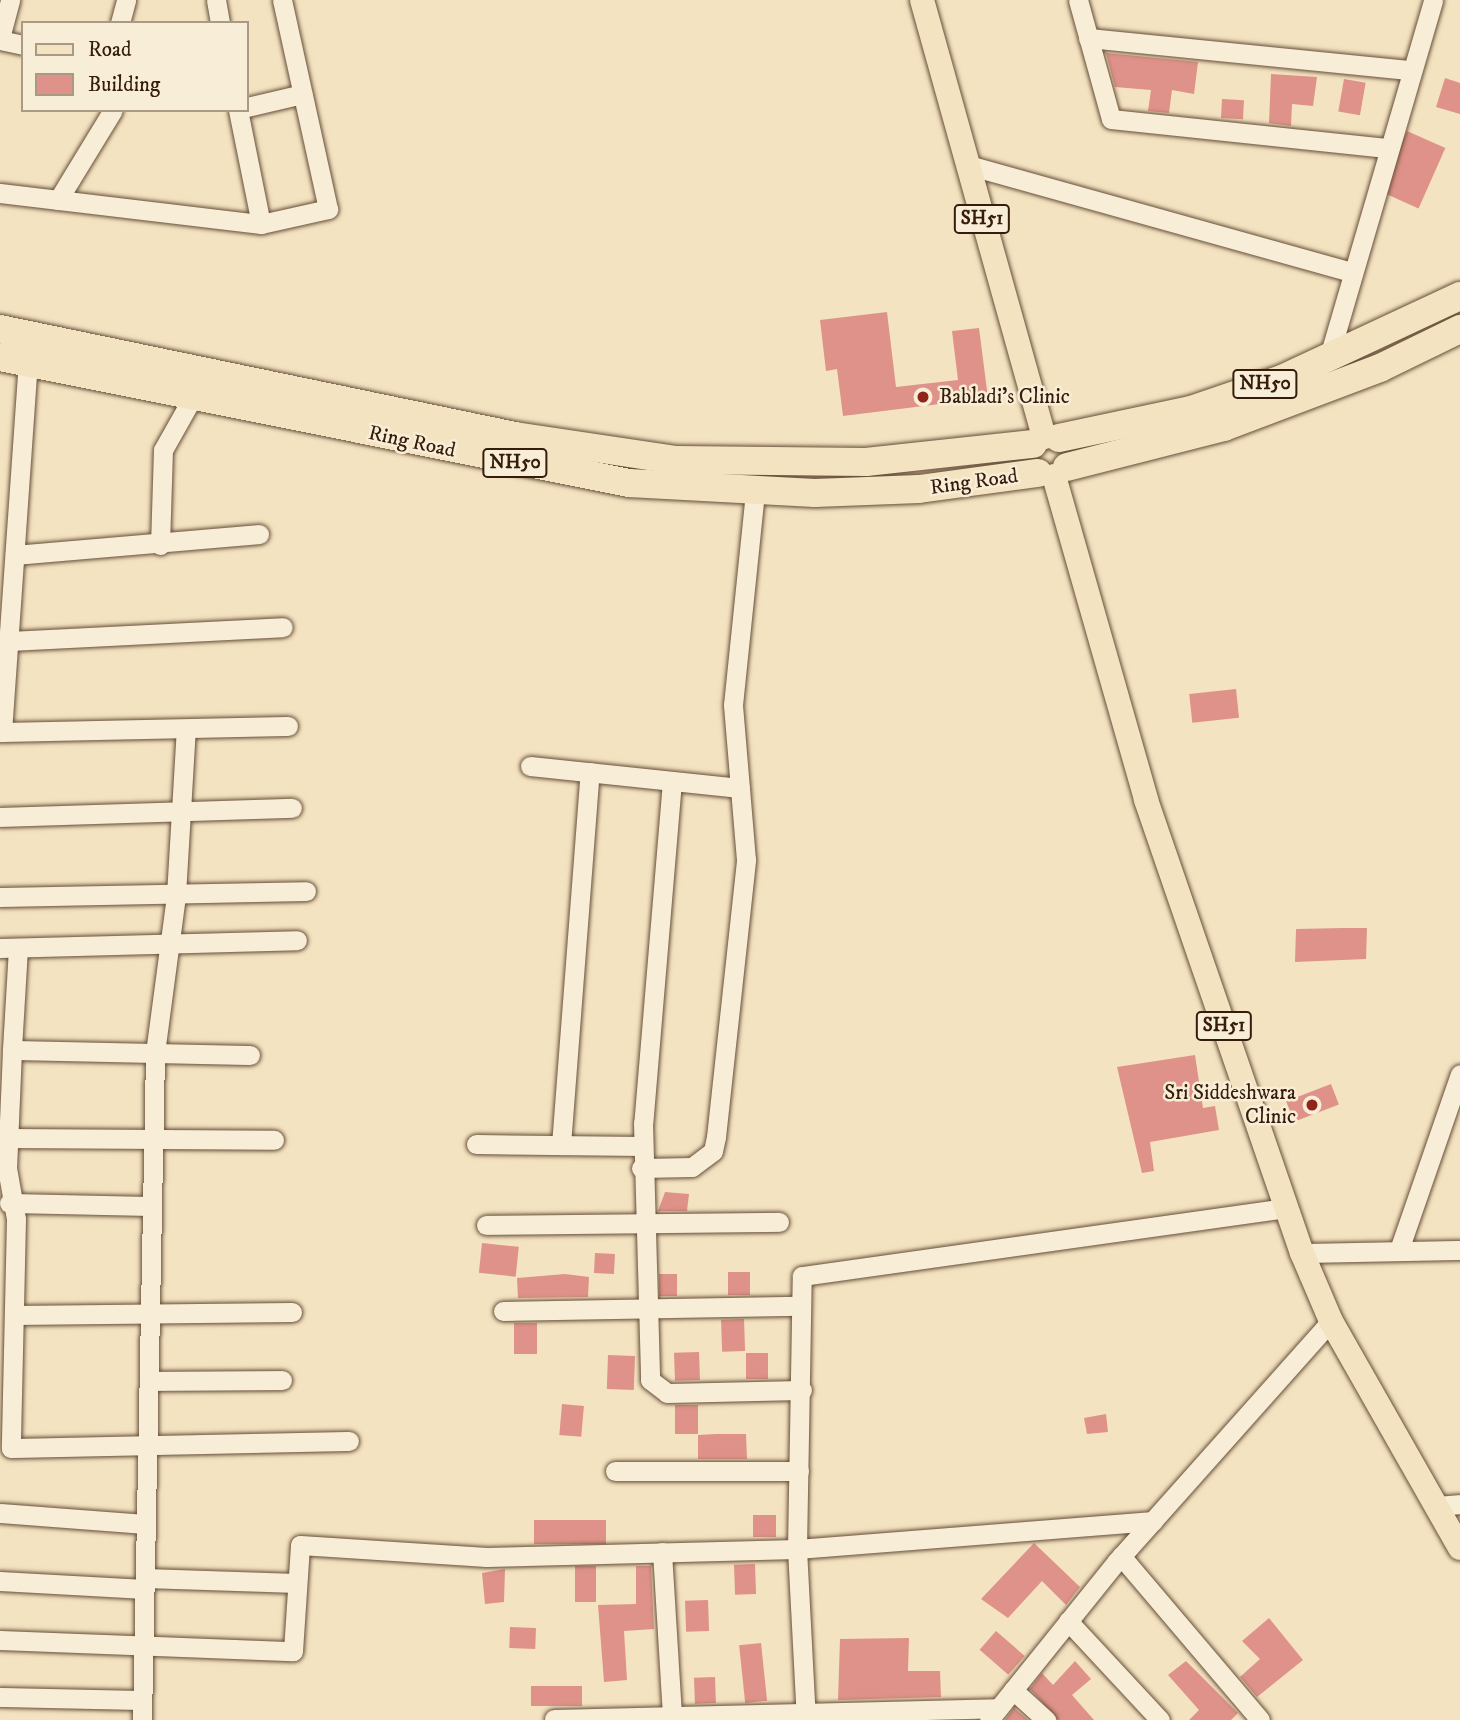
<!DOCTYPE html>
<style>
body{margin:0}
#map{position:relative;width:1460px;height:1720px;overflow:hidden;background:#f4e3c1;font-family:"IM FELL DW Pica",serif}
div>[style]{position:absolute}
.building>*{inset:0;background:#df9289;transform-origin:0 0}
.roads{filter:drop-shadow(0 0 2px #664e38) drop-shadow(0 0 2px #664e38)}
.minor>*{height:19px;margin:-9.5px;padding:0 9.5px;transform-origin:9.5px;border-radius:9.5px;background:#f8edd7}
.major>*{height:24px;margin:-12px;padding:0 12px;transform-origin:12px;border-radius:12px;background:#f4e3c1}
.highway>*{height:28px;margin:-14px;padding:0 14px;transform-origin:14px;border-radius:14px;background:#f4e3c1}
.dots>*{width:19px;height:19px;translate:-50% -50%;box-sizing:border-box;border:4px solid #f8edd7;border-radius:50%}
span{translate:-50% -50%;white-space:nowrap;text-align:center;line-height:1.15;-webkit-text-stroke:5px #f8edd7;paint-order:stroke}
.shield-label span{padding:2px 5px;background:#f8edd7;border:2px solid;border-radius:5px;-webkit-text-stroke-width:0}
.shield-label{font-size:19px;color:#361d0b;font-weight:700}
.poi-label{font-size:21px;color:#361d0b}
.left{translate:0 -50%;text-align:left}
.right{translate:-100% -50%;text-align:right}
.street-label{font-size:21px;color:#361d0b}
.legend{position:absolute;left:21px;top:21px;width:228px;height:91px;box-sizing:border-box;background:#f8edd7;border:2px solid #aa9a85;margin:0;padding:9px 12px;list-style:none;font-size:21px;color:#361d0b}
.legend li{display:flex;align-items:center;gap:14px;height:35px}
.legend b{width:35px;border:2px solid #aa9a85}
</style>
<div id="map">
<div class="building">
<i style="clip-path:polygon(1106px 53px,1198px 62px,1194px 94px,1172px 90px,1169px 113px,1148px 111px,1151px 90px,1115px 87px)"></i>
<i style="clip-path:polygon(1271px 74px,1317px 77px,1313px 106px,1292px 104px,1291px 126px,1269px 123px)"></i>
<i style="clip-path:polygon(1445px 78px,1460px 83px,1460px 114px,1436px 107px)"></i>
<i style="left:1344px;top:79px;width:22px;height:33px;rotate:10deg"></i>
<i style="left:1222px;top:99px;width:22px;height:19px;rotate:3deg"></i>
<i style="left:1407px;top:131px;width:42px;height:66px;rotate:24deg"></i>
<i style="clip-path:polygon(887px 312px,896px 387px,958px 380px,952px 331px,979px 328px,988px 398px,843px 416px,837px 369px,826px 371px,820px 320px)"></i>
<i style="left:1236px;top:689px;width:29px;height:47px;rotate:84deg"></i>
<i style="clip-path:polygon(1343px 928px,1367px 928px,1366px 959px,1295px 962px,1296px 929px)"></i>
<i style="clip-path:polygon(1195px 1055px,1203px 1108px,1215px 1106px,1219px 1130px,1150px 1142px,1154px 1171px,1142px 1173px,1117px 1067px)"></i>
<i style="left:1331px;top:1084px;width:22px;height:48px;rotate:69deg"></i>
<i style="clip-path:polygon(665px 1192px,689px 1194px,687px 1211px,658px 1211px)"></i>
<i style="left:482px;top:1243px;width:37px;height:30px;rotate:6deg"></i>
<i style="left:595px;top:1253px;width:20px;height:20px;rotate:3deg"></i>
<i style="left:728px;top:1272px;width:22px;height:23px"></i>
<i style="clip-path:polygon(565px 1274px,589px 1277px,588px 1297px,518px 1298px,517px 1278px)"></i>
<i style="left:659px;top:1274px;width:18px;height:22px"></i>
<i style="left:744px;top:1319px;width:32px;height:23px;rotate:88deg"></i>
<i style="left:514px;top:1323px;width:23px;height:31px"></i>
<i style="left:699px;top:1352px;width:28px;height:25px;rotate:88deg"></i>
<i style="left:746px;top:1353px;width:22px;height:26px"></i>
<i style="left:608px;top:1355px;width:27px;height:34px;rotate:2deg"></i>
<i style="left:562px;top:1404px;width:22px;height:31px;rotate:5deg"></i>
<i style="left:675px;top:1405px;width:23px;height:29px"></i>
<i style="clip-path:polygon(1106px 1414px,1108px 1432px,1087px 1434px,1084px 1418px)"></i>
<i style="clip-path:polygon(716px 1434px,746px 1434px,747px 1459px,698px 1459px,698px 1435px)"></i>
<i style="left:776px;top:1515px;width:22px;height:23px;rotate:90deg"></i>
<i style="left:534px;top:1520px;width:72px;height:24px"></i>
<i style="clip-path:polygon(1034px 1543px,1080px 1587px,1066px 1605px,1042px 1581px,1008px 1618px,981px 1599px)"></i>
<i style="left:755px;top:1564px;width:30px;height:21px;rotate:88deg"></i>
<i style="left:596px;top:1566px;width:36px;height:21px;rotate:90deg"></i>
<i style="clip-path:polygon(636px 1566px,651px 1566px,654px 1629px,624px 1631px,627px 1680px,604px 1682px,598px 1605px,636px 1604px)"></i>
<i style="clip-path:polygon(505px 1569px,504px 1602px,485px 1604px,482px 1573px)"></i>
<i style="left:708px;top:1600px;width:31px;height:23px;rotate:88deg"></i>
<i style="clip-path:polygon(1269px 1618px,1303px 1660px,1257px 1697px,1240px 1677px,1260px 1659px,1242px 1641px)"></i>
<i style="left:510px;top:1627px;width:26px;height:21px;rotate:2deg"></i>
<i style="left:996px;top:1631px;width:38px;height:25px;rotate:41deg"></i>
<i style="clip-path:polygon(909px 1638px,908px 1671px,940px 1671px,941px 1697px,838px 1700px,840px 1639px)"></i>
<i style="left:761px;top:1643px;width:58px;height:22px;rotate:84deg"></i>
<i style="clip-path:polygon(1075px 1661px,1091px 1679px,1072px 1695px,1094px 1720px,1058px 1720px,1030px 1689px,1042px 1673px,1053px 1685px)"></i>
<i style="clip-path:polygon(1186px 1661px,1238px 1713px,1231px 1720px,1189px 1720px,1199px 1710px,1168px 1675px)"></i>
<i style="left:715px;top:1677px;width:26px;height:21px;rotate:88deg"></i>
<i style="left:582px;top:1686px;width:20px;height:51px;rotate:90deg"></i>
<i style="clip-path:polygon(1014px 1708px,1028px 1720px,1005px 1720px)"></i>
</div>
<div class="roads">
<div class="minor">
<i style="left:216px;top:0;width:23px;rotate:80deg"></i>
<i style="left:1078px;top:0;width:123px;rotate:74.5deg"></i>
<i style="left:1111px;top:119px;width:277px;rotate:6deg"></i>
<i style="left:120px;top:23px;width:24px;rotate:-75deg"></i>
<i style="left:0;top:38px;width:39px;rotate:-75deg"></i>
<i style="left:1088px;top:38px;width:325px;rotate:5.7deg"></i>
<i style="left:0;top:40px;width:24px;rotate:12deg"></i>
<i style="left:247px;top:107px;width:57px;rotate:-13.1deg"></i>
<i style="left:238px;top:110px;width:116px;rotate:78.6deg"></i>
<i style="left:968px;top:165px;width:397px;rotate:15.6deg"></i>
<i style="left:0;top:193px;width:263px;rotate:6.8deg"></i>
<i style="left:261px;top:224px;width:69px;rotate:-12.6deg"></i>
<i style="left:328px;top:209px;width:214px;rotate:-102.4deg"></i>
<i style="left:58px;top:200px;width:105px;rotate:-58.6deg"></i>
<i style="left:1328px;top:360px;width:375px;rotate:-73.7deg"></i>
<i style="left:160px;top:545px;width:95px;rotate:-88.2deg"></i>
<i style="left:163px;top:450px;width:63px;rotate:-60.6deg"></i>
<i style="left:15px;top:555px;width:245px;rotate:-4.9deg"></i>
<i style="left:9px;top:641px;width:274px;rotate:-2.9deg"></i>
<i style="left:0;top:732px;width:288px;rotate:-1.2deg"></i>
<i style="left:2px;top:732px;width:372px;rotate:-86deg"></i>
<i style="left:530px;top:766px;width:211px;rotate:6deg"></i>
<i style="left:672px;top:781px;width:343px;rotate:94.8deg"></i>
<i style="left:643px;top:1123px;width:257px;rotate:88.4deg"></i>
<i style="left:650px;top:1380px;width:21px;rotate:37deg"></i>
<i style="left:667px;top:1393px;width:135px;rotate:-1.3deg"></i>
<i style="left:0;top:817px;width:292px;rotate:-1.8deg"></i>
<i style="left:0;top:897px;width:306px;rotate:-1.1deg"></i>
<i style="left:0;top:948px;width:297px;rotate:-1.5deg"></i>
<i style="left:18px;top:948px;width:102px;rotate:93.4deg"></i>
<i style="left:12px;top:1050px;width:238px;rotate:1.2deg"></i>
<i style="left:12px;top:1050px;width:118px;rotate:92.4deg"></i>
<i style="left:7px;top:1168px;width:52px;rotate:80deg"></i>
<i style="left:16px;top:1219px;width:229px;rotate:91.3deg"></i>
<i style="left:11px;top:1448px;width:338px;rotate:-1.2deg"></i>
<i style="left:8px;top:1138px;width:266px;rotate:0.4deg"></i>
<i style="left:476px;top:1144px;width:166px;rotate:0.7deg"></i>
<i style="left:561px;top:1145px;width:374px;rotate:-85.6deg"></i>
<i style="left:641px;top:1168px;width:51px;rotate:-1.1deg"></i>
<i style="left:692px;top:1167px;width:26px;rotate:-37deg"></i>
<i style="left:713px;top:1151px;width:14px;rotate:-78deg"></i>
<i style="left:716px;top:1137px;width:279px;rotate:-83.8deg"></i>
<i style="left:746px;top:860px;width:156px;rotate:-94.8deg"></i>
<i style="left:733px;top:705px;width:213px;rotate:-84.1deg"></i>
<i style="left:9px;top:1203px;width:143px;rotate:1.2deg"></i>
<i style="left:486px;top:1225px;width:293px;rotate:-0.6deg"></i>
<i style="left:1399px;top:1250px;width:186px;rotate:-70.9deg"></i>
<i style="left:1302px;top:1253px;width:158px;rotate:-1.1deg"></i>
<i style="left:503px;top:1311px;width:297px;rotate:-1deg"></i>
<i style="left:14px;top:1315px;width:278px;rotate:-0.6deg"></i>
<i style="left:149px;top:1381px;width:133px;rotate:-0.4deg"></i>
<i style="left:615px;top:1471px;width:184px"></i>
<i style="left:1438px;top:1506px;width:22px;rotate:-5deg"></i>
<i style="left:0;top:1513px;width:146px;rotate:4.3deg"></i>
<i style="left:1153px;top:1521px;width:357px;rotate:175.5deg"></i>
<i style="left:797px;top:1549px;width:273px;rotate:-89deg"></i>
<i style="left:802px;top:1276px;width:490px;rotate:-8deg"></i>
<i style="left:662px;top:1552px;width:163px;rotate:86.5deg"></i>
<i style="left:1121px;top:1556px;width:215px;rotate:49.7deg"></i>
<i style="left:145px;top:1578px;width:152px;rotate:1.9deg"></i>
<i style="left:0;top:1581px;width:145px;rotate:3.2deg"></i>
<i style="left:1068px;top:1621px;width:135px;rotate:47.1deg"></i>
<i style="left:0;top:1640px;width:293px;rotate:2.2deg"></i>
<i style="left:293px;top:1651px;width:106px;rotate:-86.2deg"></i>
<i style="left:300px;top:1545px;width:187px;rotate:3.7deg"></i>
<i style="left:487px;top:1557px;width:310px;rotate:-1.5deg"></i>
<i style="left:797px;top:1549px;width:171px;rotate:87deg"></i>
<i style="left:1013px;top:1690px;width:45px;rotate:42.3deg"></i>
<i style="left:0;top:1697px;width:142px;rotate:1.2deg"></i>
<i style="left:554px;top:1719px;width:444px;rotate:-1.4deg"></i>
<i style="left:142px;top:1720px;width:667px;rotate:-88.88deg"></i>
<i style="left:155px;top:1053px;width:159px;rotate:-82.4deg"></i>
<i style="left:176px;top:895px;width:166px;rotate:-86.6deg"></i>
<i style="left:989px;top:1720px;width:204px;rotate:-51.2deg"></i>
<i style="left:1117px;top:1561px;width:322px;rotate:-48.3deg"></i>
</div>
<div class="major">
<i style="left:922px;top:0;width:454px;rotate:74.4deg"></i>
<i style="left:1054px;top:476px;width:337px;rotate:74.1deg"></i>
<i style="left:1146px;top:800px;width:479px;rotate:71deg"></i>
<i style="left:1302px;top:1253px;width:74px;rotate:66.9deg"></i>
<i style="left:1331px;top:1321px;width:261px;rotate:60.4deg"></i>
</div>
<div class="highway">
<i style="left:0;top:329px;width:526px;rotate:11.74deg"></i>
<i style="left:515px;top:436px;width:163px;rotate:8.5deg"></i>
<i style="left:676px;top:460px;width:190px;rotate:0.6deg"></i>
<i style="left:866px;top:462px;width:168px;rotate:-6.2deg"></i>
<i style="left:0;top:357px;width:641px;rotate:11.33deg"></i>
<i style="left:629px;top:483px;width:186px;rotate:3.1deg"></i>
<i style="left:815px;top:493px;width:104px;rotate:-2.2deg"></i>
<i style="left:919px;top:489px;width:120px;rotate:-7.7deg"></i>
<i style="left:1059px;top:438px;width:135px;rotate:-12deg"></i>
<i style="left:1191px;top:410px;width:96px;rotate:-18.8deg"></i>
<i style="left:1282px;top:379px;width:196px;rotate:-25deg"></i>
<i style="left:1067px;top:467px;width:162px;rotate:-14.3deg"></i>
<i style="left:1224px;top:427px;width:167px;rotate:-20.7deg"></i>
<i style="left:1380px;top:368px;width:89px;rotate:-26deg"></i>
</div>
</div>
<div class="dots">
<i style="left:923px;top:397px;background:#8f2418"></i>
<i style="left:1312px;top:1105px;background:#8f2418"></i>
</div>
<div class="shield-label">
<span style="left:982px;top:219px">SH51</span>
<span style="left:1265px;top:384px">NH50</span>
<span style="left:515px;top:463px">NH50</span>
<span style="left:1224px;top:1026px">SH51</span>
</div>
<div class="poi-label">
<span class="left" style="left:939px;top:397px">Babladi's Clinic</span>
<span class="right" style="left:1296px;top:1105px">Sri Siddeshwara<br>Clinic</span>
</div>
<div class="street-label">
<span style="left:412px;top:442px;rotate:12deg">Ring Road</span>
<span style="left:974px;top:482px;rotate:-8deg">Ring Road</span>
</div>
<ul class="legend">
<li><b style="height:9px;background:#f4e3c1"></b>Road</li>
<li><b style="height:19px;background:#df9289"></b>Building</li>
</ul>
</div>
